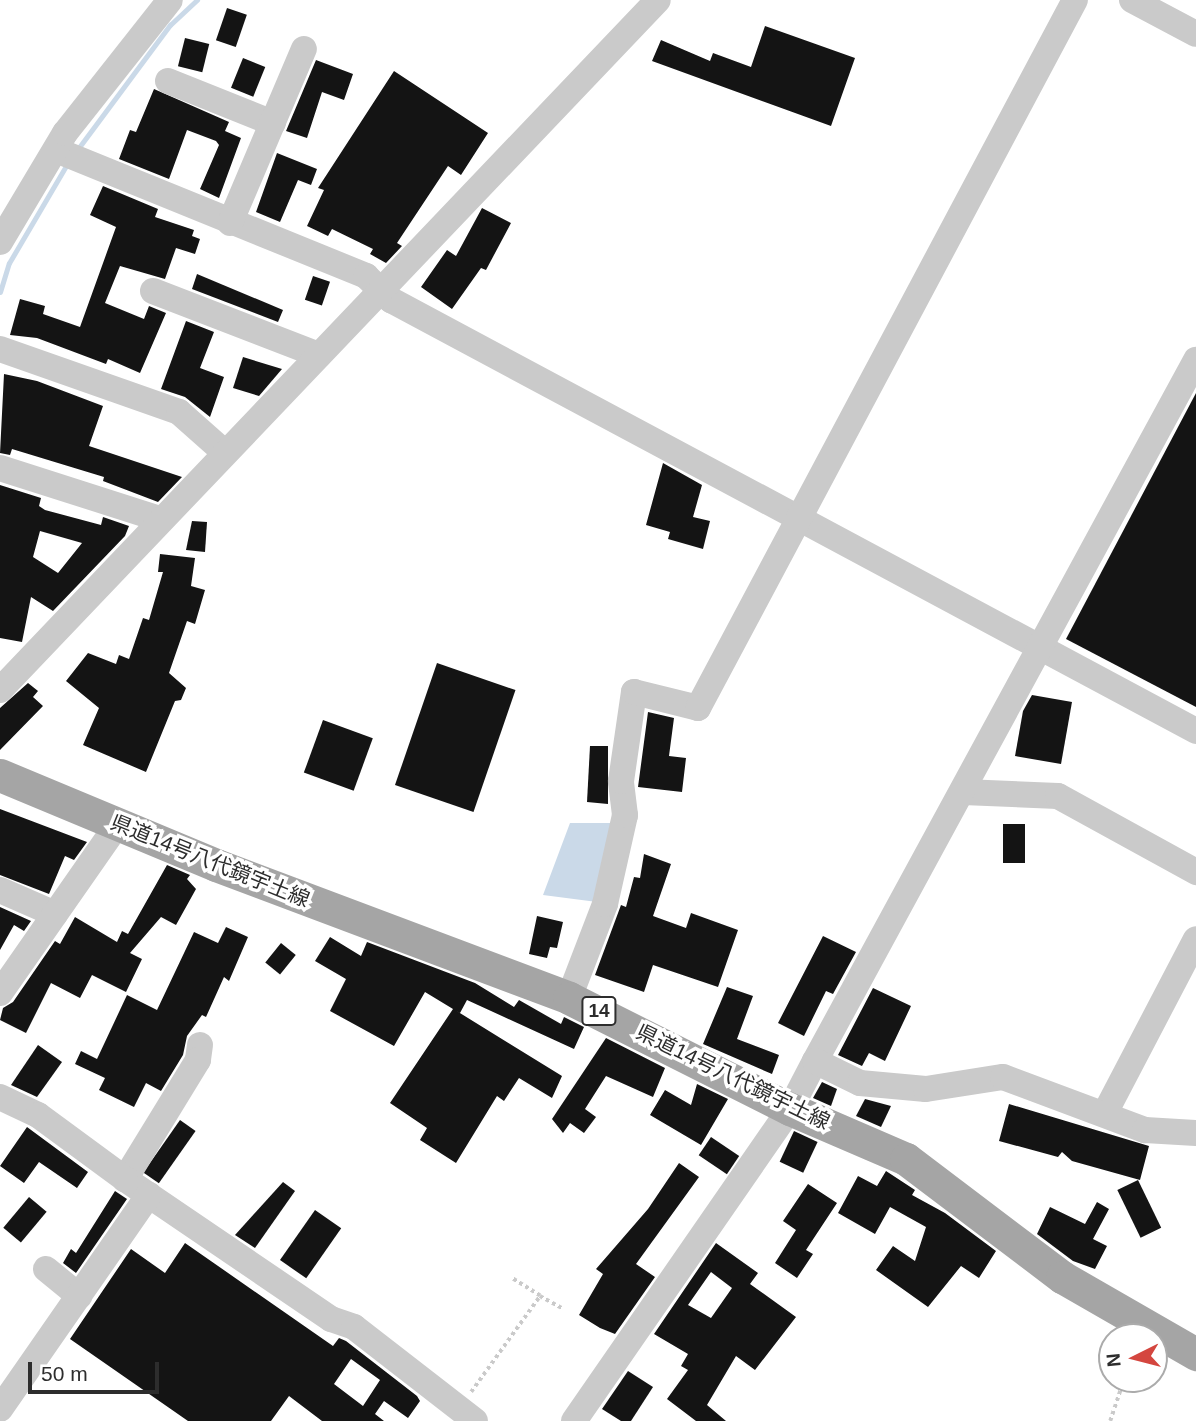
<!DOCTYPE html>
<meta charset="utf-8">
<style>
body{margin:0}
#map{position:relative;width:1196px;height:1421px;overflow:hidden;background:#fff;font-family:Arial,"Noto Sans JP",sans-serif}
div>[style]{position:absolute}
.water>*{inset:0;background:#cad9e8}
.stream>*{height:5px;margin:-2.5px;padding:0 2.5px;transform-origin:2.5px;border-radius:2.5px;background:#cad9e8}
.building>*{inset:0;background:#141414;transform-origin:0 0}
.path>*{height:3.5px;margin-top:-1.75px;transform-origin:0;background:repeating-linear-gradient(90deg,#cacaca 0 3.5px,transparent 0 7px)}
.minor>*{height:26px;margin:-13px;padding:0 13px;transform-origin:13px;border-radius:13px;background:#cacaca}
.major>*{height:33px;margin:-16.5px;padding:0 16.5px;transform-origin:16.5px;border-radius:16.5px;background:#a5a5a5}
span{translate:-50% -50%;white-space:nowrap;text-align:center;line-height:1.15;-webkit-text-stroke:7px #fff;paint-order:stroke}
.shield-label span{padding:2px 5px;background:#fff;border:2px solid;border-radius:5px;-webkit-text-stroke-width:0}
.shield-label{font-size:19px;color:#2d2d2d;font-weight:700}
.street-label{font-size:21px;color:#2d2d2d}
.north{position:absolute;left:1098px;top:1323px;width:70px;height:70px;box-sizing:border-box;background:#fff;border:2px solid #ababab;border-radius:50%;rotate:264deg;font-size:19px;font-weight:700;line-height:28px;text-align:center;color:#2d2d2d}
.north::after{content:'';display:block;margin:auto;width:24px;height:32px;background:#d4463f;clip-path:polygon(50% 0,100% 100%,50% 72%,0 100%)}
.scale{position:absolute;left:28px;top:1362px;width:131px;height:32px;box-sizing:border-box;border:4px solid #2d2d2d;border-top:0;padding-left:9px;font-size:21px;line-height:24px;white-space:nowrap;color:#2d2d2d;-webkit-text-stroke:5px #fff;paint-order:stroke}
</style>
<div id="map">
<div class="water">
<i style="clip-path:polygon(570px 823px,614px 823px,597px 902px,543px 895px)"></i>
</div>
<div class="stream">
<i style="left:77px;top:150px;width:156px;rotate:-53.4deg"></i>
<i style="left:170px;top:25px;width:37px;rotate:-43deg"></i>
<i style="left:0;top:292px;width:30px;rotate:-73deg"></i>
<i style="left:9px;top:263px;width:115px;rotate:-59.6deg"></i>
</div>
<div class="building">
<i style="left:227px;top:8px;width:21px;height:34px;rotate:19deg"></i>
<i style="clip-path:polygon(765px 26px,855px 58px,831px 126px,652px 61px,661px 40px,710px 61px,713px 53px,751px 67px)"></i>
<i style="left:185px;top:38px;width:25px;height:29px;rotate:14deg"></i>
<i style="left:243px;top:58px;width:24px;height:32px;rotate:22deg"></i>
<i style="clip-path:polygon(316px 60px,353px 74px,344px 100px,322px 92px,307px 138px,286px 131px)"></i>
<i style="clip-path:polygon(394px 71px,488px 133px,461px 175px,448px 166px,397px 243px,402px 246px,386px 263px,370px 254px,373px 249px,332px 229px,328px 236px,307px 226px,324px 190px,318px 188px)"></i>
<i style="clip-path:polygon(154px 89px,229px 122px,225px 131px,241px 138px,219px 198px,200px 189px,219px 145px,216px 141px,187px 130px,169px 179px,119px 159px,130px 130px,136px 132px)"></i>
<i style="clip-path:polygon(277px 153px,317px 169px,311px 185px,298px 180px,280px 222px,256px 212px)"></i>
<i style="clip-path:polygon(103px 186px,158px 209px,155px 217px,194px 230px,192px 236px,200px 239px,195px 254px,176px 248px,165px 279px,120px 266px,105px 303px,144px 319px,149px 306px,166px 313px,140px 373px,108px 359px,106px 364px,37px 338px,10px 335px,20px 299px,45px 306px,43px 314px,80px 327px,116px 227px,90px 215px)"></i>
<i style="clip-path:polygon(482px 208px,511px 223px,486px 270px,481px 268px,452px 309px,421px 287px,447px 250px,456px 256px)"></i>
<i style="clip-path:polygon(197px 274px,283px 310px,278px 322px,192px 289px)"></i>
<i style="left:313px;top:276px;width:18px;height:25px;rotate:19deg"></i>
<i style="clip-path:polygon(186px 321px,214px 332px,200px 368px,224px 377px,210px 417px,185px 397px,161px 389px)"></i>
<i style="clip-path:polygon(243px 357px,282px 369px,259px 396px,233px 388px)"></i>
<i style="clip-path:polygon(4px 374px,37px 381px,103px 406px,89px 446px,182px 477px,158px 502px,103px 481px,104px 477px,12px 449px,10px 455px,0 453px)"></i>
<i style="clip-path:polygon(1196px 393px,1196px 707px,1066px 639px)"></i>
<i style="clip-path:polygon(663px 463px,702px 485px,693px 517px,710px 521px,703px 549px,668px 539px,670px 532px,646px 525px)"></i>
<i style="clip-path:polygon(evenodd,0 485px,41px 498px,39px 506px,45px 510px,101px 525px,103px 517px,129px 526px,125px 536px,53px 611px,31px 597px,22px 642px,0 638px,0 485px,40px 531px,82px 543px,58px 573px,33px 557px,40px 531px)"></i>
<i style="clip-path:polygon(192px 521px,207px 522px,205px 552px,186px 550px)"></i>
<i style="clip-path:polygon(160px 554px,195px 558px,191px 586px,205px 590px,195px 624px,187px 621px,169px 673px,186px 688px,181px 700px,175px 701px,146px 772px,83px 745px,99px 708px,66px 681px,88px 653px,116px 664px,119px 655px,129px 659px,143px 618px,149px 620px,163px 572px,158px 572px)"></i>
<i style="left:437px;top:663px;width:83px;height:129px;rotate:19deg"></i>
<i style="clip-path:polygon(28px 683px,38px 691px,33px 697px,43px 706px,0 750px,0 708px)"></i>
<i style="clip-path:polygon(1032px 695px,1072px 702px,1061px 764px,1015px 756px,1023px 711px)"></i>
<i style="clip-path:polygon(648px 712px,674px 718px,669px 756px,686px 758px,682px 792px,638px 787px)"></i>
<i style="left:323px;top:720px;width:53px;height:56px;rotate:20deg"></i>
<i style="clip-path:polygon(590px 746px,608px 746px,608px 804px,587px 802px)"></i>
<i style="clip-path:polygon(0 809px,87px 842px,74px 860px,65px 856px,49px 894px,0 875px)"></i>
<i style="left:1003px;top:824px;width:22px;height:39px"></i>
<i style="clip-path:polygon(644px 854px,671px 864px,653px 916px,686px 928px,691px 913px,738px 930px,718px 987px,653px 965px,644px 992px,595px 975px,621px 905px,626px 907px,634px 877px,640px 878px)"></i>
<i style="clip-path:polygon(167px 865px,190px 875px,187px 879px,196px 889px,176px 925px,161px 917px,130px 953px,142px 959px,126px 992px,92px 975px,80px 998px,51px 983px,26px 1033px,0 1020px,3px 1008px,13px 1002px,55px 941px,60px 944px,75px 917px,117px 942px,122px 931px,128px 934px)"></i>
<i style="clip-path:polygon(0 907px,31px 921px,24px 931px,14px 925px,0 950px)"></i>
<i style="clip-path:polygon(537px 916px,563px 922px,557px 948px,550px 947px,547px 958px,529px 954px)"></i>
<i style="clip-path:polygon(226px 927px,248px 937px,229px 981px,224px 977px,206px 1017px,202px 1015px,187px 1036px,183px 1055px,161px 1091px,146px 1083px,134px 1107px,99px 1090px,105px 1078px,75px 1064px,81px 1051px,97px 1059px,127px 995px,157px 1010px,194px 932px,218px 943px)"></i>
<i style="clip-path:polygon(823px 936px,856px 952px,833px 994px,826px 991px,804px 1036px,778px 1023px)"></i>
<i style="clip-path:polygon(330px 937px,361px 956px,367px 942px,475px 983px,514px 1007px,519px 1000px,561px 1024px,564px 1017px,584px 1027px,574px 1049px,467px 1000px,460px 1013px,455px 1010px,562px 1076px,552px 1098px,519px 1078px,504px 1101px,497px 1096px,456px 1163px,420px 1140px,427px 1128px,390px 1103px,453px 1009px,425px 992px,394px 1046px,330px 1011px,346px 979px,315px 961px)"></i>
<i style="left:281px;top:943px;width:19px;height:25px;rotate:39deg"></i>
<i style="clip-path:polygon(727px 987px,753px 996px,737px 1039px,779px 1055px,772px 1074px,703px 1044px)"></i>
<i style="clip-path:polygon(873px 988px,911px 1006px,885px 1061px,869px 1053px,862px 1066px,838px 1055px)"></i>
<i style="clip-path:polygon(606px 1038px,665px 1068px,653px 1097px,606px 1076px,585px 1109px,596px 1117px,584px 1133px,570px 1123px,563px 1133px,552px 1119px)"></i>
<i style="clip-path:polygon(38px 1045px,62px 1062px,37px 1097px,11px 1085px)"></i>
<i style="clip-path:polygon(822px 1082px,837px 1089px,831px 1106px,813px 1098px)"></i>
<i style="clip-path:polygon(697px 1084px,728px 1099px,701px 1145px,650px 1115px,665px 1090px,691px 1105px)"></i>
<i style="clip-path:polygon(865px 1099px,891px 1106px,881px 1127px,856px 1116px)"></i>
<i style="clip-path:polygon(1009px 1104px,1149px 1146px,1140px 1180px,1072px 1161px,1062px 1152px,1058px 1157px,999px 1141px)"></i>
<i style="left:180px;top:1120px;width:19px;height:64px;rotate:35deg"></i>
<i style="clip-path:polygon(27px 1127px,88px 1172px,77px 1188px,39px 1162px,24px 1183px,0 1166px)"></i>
<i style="left:794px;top:1131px;width:26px;height:34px;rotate:25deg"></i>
<i style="left:711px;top:1137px;width:34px;height:22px;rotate:34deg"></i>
<i style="clip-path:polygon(679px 1163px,699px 1177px,636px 1264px,655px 1277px,615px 1334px,600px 1328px,579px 1315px,603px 1274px,596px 1269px,648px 1209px)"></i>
<i style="clip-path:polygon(886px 1171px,915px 1190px,912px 1195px,945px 1213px,996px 1251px,979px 1278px,961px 1266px,928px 1307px,876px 1270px,893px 1246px,915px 1261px,926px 1227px,890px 1207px,875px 1234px,838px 1213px,858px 1176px,877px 1186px)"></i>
<i style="left:1138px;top:1180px;width:53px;height:23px;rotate:64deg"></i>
<i style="clip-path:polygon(283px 1182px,295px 1191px,255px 1248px,235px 1235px)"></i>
<i style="clip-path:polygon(808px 1184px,837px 1203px,806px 1250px,813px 1254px,797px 1278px,775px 1263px,796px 1230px,783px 1221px)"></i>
<i style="clip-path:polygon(115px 1191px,127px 1199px,76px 1273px,63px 1263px,71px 1249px,76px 1253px)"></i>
<i style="left:29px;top:1197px;width:23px;height:40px;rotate:40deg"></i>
<i style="clip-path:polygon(1097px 1202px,1109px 1209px,1093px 1239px,1107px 1246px,1095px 1269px,1073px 1261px,1037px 1234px,1050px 1207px,1085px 1224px)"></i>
<i style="left:315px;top:1210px;width:32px;height:61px;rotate:35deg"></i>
<i style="clip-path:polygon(evenodd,185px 1243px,333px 1346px,339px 1338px,346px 1341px,417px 1396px,420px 1401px,408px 1418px,384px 1401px,375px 1414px,384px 1421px,322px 1421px,289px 1396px,271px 1421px,188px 1421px,70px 1339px,131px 1249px,165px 1273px,185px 1243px,351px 1359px,380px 1380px,363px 1406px,334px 1384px,351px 1359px)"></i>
<i style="clip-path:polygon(evenodd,716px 1243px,758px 1273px,750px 1284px,796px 1317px,755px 1370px,736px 1356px,707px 1405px,726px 1421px,696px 1421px,667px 1399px,688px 1370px,681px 1366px,688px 1354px,654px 1334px,716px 1243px,711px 1272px,732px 1288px,711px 1318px,688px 1305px,711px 1272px)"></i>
<i style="clip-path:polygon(628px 1371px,653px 1387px,631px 1421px,621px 1421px,602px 1409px)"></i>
</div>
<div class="path">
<i style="left:540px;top:1296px;width:26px;rotate:29deg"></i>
<i style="left:471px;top:1392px;width:118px;rotate:-54.3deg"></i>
<i style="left:540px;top:1296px;width:34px;rotate:-148deg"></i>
<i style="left:1110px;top:1421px;width:44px;rotate:-71.6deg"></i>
</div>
<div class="minor">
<i style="left:1132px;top:0;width:72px;rotate:28deg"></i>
<i style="left:168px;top:81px;width:113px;rotate:21.8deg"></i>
<i style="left:56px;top:150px;width:335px;rotate:22.1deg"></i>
<i style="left:366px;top:276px;width:35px;rotate:44deg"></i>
<i style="left:391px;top:300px;width:913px;rotate:28.16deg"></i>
<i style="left:230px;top:223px;width:189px;rotate:-67deg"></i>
<i style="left:0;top:242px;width:127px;rotate:-59.2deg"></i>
<i style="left:65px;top:133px;width:169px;rotate:-51.7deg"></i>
<i style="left:153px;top:291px;width:178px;rotate:21.1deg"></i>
<i style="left:0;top:349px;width:190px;rotate:19.4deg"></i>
<i style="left:179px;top:412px;width:60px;rotate:41.6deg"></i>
<i style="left:0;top:468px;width:168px;rotate:17.7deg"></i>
<i style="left:0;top:690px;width:953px;rotate:-46.36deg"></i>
<i style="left:963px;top:792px;width:95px;rotate:2.4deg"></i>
<i style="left:1058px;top:796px;width:158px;rotate:28.8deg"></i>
<i style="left:0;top:890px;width:60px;rotate:23.6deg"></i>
<i style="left:0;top:993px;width:206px;rotate:-55.1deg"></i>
<i style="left:569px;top:998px;width:101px;rotate:-69deg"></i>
<i style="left:605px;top:904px;width:91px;rotate:-77.3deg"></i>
<i style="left:625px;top:815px;width:34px;rotate:-97deg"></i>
<i style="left:621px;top:781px;width:90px;rotate:-81.7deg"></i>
<i style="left:634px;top:692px;width:66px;rotate:14deg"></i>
<i style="left:698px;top:708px;width:802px;rotate:-61.97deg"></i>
<i style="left:200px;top:1045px;width:15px;rotate:98deg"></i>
<i style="left:198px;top:1060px;width:140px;rotate:121.5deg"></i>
<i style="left:125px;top:1179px;width:249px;rotate:34.2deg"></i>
<i style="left:331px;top:1319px;width:24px;rotate:19deg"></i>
<i style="left:354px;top:1327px;width:153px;rotate:37.8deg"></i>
<i style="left:815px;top:1061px;width:798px;rotate:-61.48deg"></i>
<i style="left:0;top:1097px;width:42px;rotate:25.3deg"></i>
<i style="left:38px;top:1115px;width:108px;rotate:36.3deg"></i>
<i style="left:1105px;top:1113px;width:196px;rotate:-62.4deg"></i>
<i style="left:46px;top:1269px;width:43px;rotate:39.3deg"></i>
<i style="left:0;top:1409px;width:261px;rotate:-55.2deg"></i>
<i style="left:574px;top:1421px;width:379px;rotate:-55.3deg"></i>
<i style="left:790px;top:1109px;width:54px;rotate:-62.5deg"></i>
<i style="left:815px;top:1061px;width:50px;rotate:26.1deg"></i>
<i style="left:860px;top:1083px;width:66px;rotate:5.2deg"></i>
<i style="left:926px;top:1089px;width:78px;rotate:-8.9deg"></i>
<i style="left:1003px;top:1077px;width:152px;rotate:20.5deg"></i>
<i style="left:1145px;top:1130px;width:51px;rotate:3.4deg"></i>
</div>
<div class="major">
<i style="left:0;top:775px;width:234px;rotate:22.6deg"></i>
<i style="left:216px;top:865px;width:377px;rotate:20.6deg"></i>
<i style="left:569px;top:998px;width:247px;rotate:26.7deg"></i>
<i style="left:790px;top:1109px;width:126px;rotate:23.3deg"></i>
<i style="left:906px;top:1159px;width:196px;rotate:37.1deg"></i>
<i style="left:1062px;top:1277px;width:155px;rotate:29.9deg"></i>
</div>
<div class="shield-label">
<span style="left:599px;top:1011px">14</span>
</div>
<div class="street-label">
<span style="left:210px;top:861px;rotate:22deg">県道14号八代鏡宇土線</span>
<span style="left:733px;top:1077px;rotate:26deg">県道14号八代鏡宇土線</span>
</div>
<div class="north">N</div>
<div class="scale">50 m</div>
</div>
